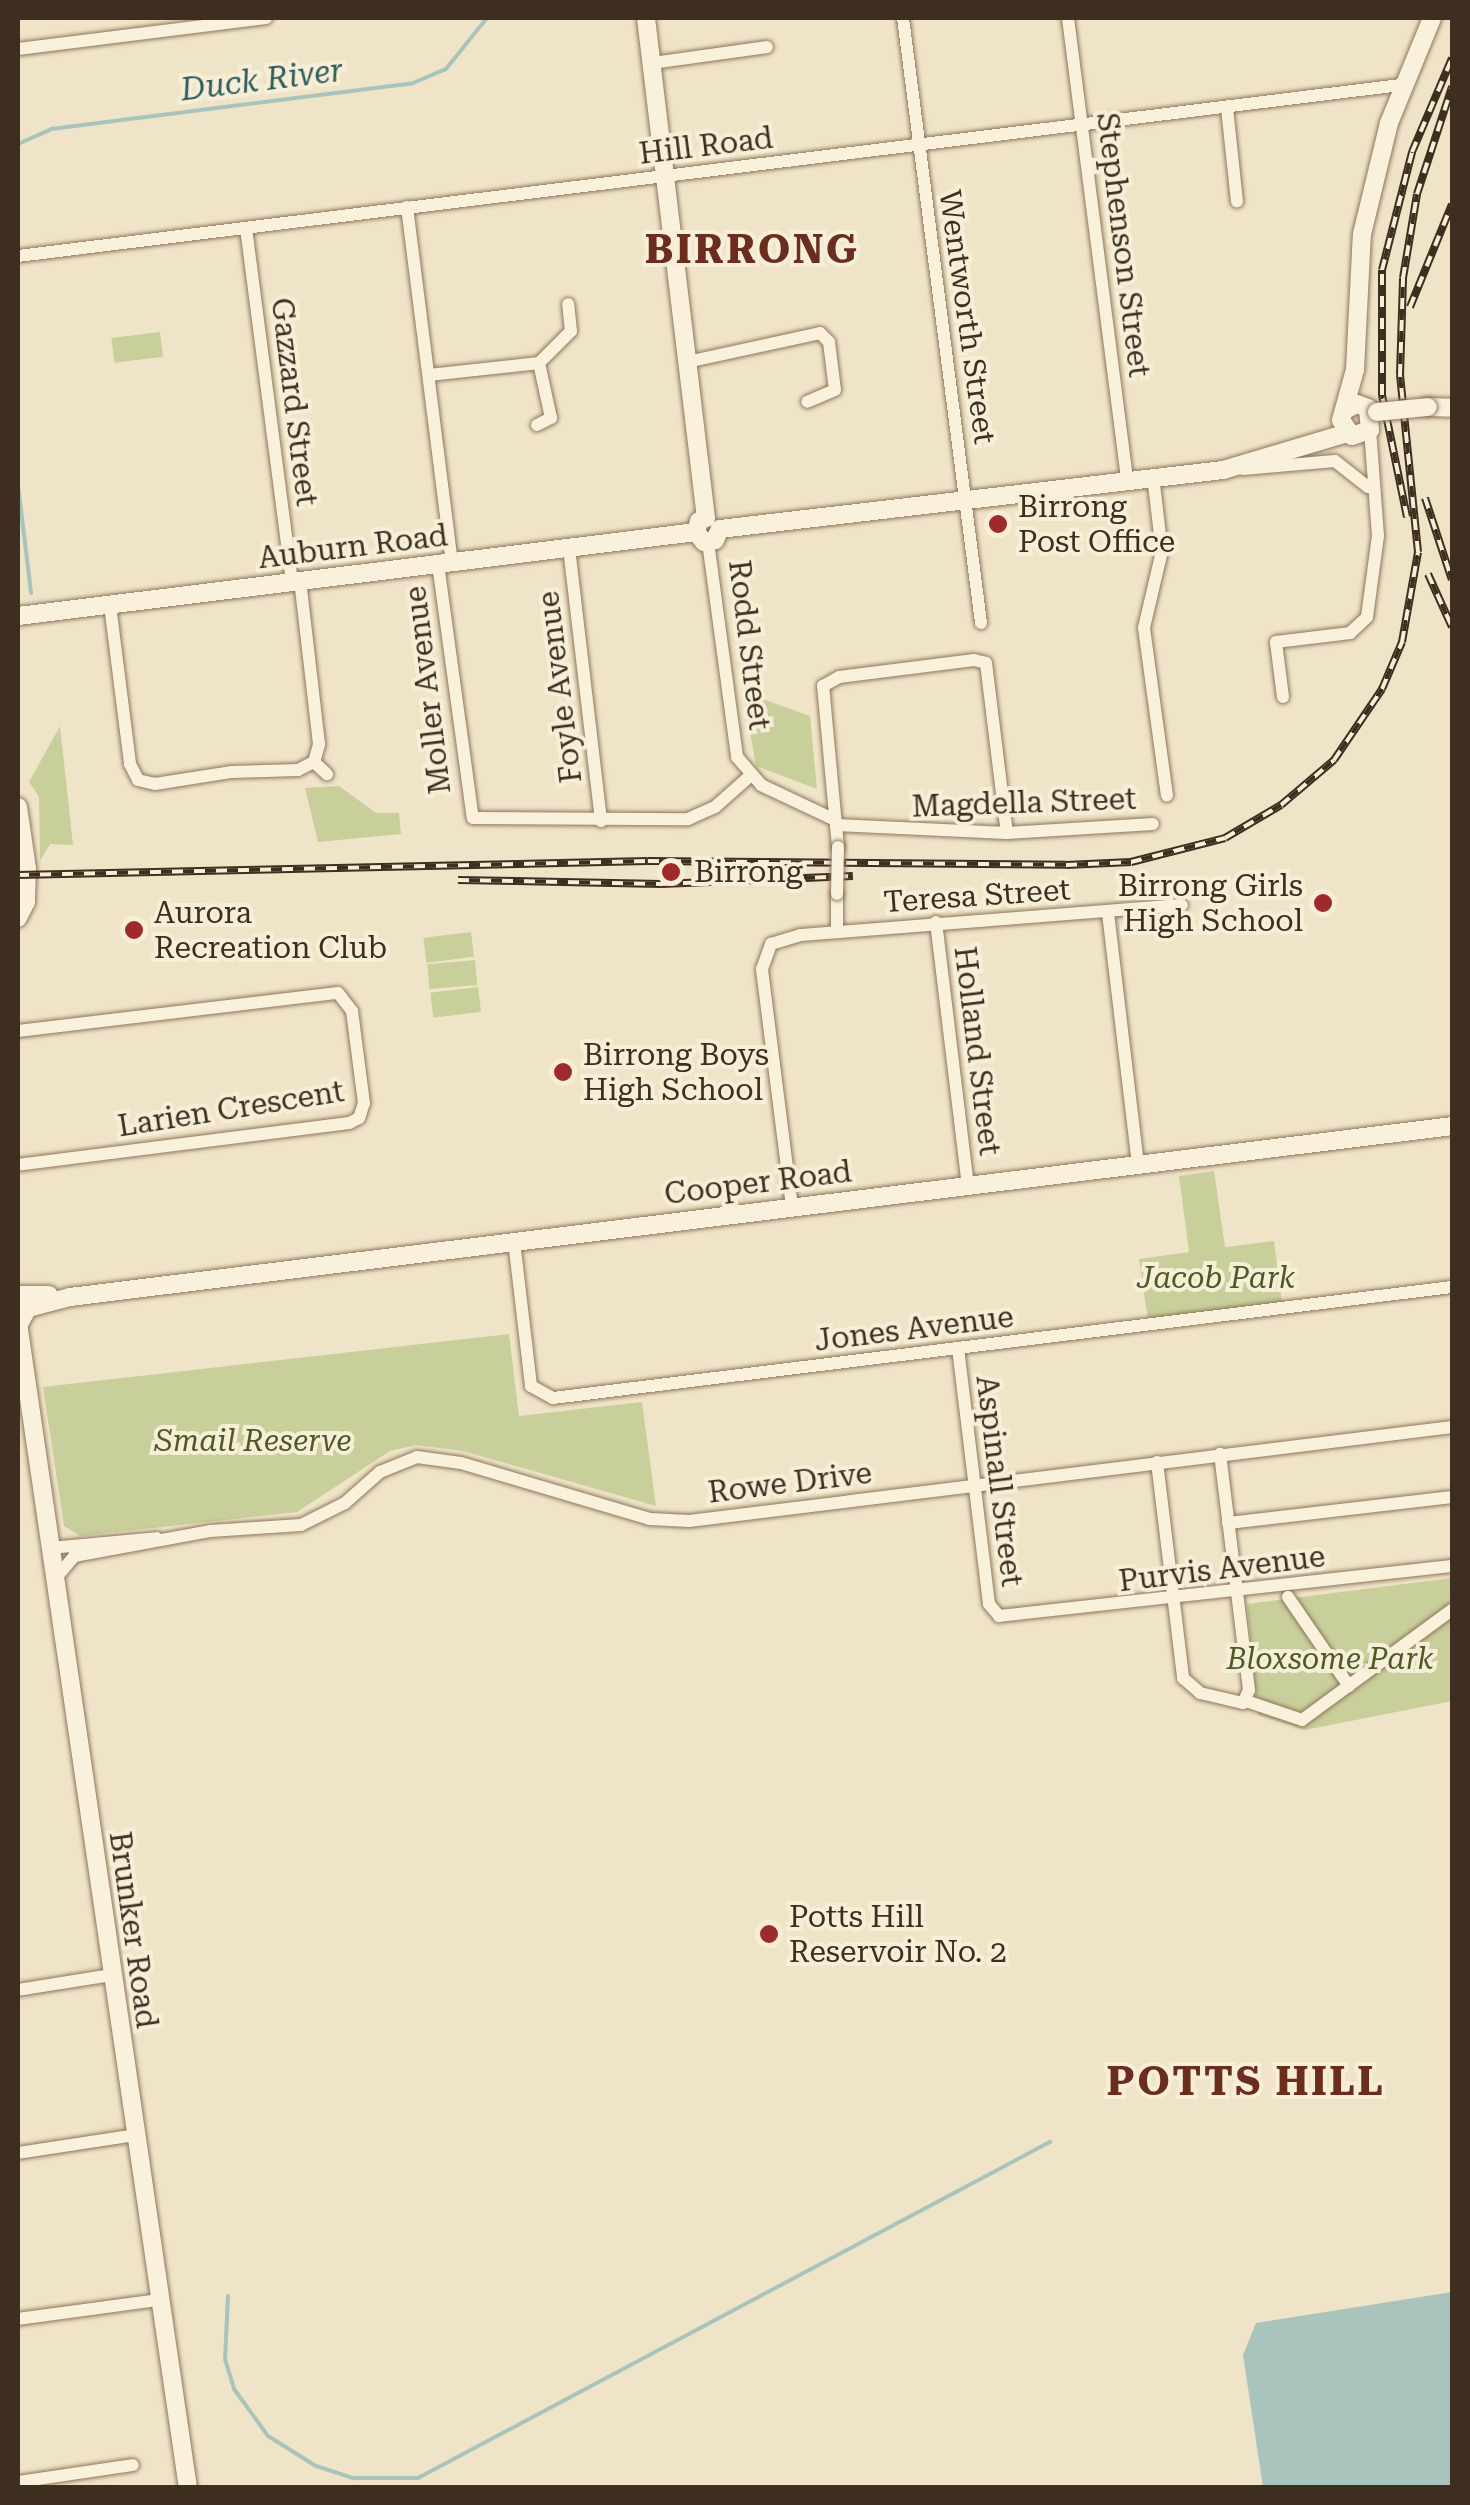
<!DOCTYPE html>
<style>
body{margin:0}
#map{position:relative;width:1470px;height:2505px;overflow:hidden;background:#f0e4c8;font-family:"Roboto Serif",serif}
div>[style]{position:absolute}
.green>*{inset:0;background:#c9cf9b;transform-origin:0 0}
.water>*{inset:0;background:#a9c4bc}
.stream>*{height:4px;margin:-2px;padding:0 2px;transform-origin:2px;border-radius:2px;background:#a9c4bc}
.roads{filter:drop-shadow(0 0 2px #8d765c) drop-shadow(0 0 2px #8d765c)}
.street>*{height:12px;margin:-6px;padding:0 6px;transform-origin:6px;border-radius:6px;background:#faf1dc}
.secondary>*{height:18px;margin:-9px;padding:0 9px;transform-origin:9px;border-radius:9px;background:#faf1dc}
.rail>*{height:8px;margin-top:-4px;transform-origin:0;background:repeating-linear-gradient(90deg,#f7eed8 0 11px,#3d2e20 0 22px);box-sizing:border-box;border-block:2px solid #3d2e20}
.bridges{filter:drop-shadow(0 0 2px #8d765c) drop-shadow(0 0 2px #8d765c)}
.street-bridge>*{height:12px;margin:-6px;padding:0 6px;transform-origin:6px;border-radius:6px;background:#faf1dc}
.secondary-bridge>*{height:18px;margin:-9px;padding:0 9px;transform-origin:9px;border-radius:9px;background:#faf1dc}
.dots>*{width:28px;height:28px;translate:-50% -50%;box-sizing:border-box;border:5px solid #f7eed8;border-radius:50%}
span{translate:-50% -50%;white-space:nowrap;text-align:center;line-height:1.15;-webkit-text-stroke:8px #f7eed8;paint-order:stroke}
.street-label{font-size:30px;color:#3d2e20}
.poi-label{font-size:30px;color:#3d2e20}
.left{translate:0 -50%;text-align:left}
.right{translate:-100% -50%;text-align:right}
.park-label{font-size:30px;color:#4d5a26;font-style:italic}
.water-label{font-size:32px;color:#2f5d5a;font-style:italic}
.district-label{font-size:40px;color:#6b2e1e;font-weight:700;letter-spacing:2.5px}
.frame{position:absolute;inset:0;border:20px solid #3d2e20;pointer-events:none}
</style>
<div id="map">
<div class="green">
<i style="left:160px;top:332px;width:25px;height:49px;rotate:83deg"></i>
<i style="clip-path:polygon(743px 692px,810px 716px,817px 789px,756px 766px)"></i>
<i style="clip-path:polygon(60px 726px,73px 845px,50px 844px,40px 861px,39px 797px,29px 782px)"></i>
<i style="clip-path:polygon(339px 786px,376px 813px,399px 813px,401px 834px,318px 842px,305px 788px)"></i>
<i style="left:471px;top:932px;width:25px;height:48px;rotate:83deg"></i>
<i style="left:475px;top:960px;width:25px;height:48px;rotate:85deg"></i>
<i style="left:478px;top:987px;width:25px;height:48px;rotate:83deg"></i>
<i style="clip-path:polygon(1214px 1171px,1225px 1247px,1274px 1241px,1282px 1302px,1148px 1320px,1139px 1259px,1189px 1252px,1179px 1176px)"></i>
<i style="clip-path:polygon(509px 1334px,519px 1416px,642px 1402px,656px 1506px,463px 1451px,416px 1445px,390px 1451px,297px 1512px,80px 1536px,64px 1526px,43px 1387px)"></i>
<i style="clip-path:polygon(1452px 1578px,1452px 1701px,1305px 1730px,1258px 1715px,1247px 1604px)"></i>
</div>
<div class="water">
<i style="clip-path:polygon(1452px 2292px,1452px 2487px,1263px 2487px,1243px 2355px,1256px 2323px)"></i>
</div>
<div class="stream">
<i style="left:18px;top:144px;width:36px;rotate:-24deg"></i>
<i style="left:51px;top:129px;width:365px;rotate:-7.2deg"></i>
<i style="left:413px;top:83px;width:36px;rotate:-23deg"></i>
<i style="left:446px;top:69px;width:65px;rotate:-51.2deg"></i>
<i style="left:18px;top:485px;width:109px;rotate:83.1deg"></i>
<i style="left:228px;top:2296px;width:63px;rotate:92.7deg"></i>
<i style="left:225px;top:2359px;width:31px;rotate:73deg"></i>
<i style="left:234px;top:2389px;width:58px;rotate:54.1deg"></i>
<i style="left:268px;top:2436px;width:57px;rotate:32deg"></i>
<i style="left:316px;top:2466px;width:40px;rotate:18deg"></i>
<i style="left:354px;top:2478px;width:64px"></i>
<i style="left:418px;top:2478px;width:716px;rotate:-28deg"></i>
</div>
<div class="roads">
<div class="street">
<i style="left:903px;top:18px;width:610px;rotate:82.65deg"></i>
<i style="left:1068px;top:18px;width:465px;rotate:82.7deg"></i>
<i style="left:18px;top:49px;width:250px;rotate:-7.1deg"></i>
<i style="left:652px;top:63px;width:116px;rotate:-7.9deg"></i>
<i style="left:1227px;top:108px;width:94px;rotate:83.9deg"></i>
<i style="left:407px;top:207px;width:358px;rotate:82.8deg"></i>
<i style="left:246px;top:228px;width:357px;rotate:82.6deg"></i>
<i style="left:18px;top:256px;width:1394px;rotate:-7.05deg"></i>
<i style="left:687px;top:362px;width:136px;rotate:-12.3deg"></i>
<i style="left:820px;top:333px;width:13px;rotate:45deg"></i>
<i style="left:829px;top:342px;width:48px;rotate:82.9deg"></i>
<i style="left:835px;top:390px;width:30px;rotate:157deg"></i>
<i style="left:429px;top:375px;width:111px;rotate:-6.2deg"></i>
<i style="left:539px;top:363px;width:45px;rotate:-45deg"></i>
<i style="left:571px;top:331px;width:27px;rotate:-96deg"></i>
<i style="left:537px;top:425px;width:16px;rotate:-27deg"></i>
<i style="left:551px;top:418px;width:56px;rotate:-102.3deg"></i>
<i style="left:1243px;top:469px;width:92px;rotate:-5deg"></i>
<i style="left:1335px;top:461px;width:42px;rotate:38.2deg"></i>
<i style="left:1153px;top:476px;width:76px;rotate:83.2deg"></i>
<i style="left:1162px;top:551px;width:79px;rotate:103.2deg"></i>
<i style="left:1144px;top:628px;width:169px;rotate:82.2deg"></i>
<i style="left:708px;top:542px;width:217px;rotate:82.3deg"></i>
<i style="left:737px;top:757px;width:37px;rotate:49deg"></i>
<i style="left:761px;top:785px;width:80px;rotate:25.3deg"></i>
<i style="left:569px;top:548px;width:275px;rotate:83.3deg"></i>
<i style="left:438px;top:564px;width:256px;rotate:82.2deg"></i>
<i style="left:473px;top:818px;width:215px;rotate:0.3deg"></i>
<i style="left:688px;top:819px;width:30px;rotate:-24deg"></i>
<i style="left:715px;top:807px;width:47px;rotate:-41.5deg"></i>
<i style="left:110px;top:605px;width:160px;rotate:82.8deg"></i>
<i style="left:130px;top:764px;width:18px;rotate:63deg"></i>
<i style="left:138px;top:780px;width:17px;rotate:13deg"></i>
<i style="left:155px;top:784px;width:78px;rotate:-8.9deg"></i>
<i style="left:232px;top:772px;width:66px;rotate:-1.7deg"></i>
<i style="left:298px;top:770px;width:18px;rotate:-27deg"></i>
<i style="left:314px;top:762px;width:19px;rotate:-74deg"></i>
<i style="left:319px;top:744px;width:164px;rotate:-96.6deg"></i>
<i style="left:1283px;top:697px;width:55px;rotate:-97.3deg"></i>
<i style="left:1276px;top:642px;width:75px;rotate:-6.9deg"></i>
<i style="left:1350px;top:633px;width:23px;rotate:-43deg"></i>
<i style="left:1367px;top:617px;width:82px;rotate:-82.3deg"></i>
<i style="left:1378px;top:536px;width:106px;rotate:-94.3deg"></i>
<i style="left:314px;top:762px;width:18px;rotate:43deg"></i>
<i style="left:836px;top:825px;width:171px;rotate:2.7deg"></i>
<i style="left:1007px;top:833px;width:146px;rotate:-3.5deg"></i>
<i style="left:838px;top:847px;width:162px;rotate:-95.3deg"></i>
<i style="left:823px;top:686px;width:18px;rotate:-29deg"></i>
<i style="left:839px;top:677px;width:136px;rotate:-7.2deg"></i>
<i style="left:974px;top:660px;width:12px;rotate:14deg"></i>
<i style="left:986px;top:663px;width:171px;rotate:83deg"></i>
<i style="left:837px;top:894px;width:38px;rotate:90deg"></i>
<i style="left:1108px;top:913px;width:253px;rotate:83.2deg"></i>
<i style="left:936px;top:922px;width:265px;rotate:83.1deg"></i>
<i style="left:18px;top:1031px;width:322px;rotate:-6.8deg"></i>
<i style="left:338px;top:993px;width:23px;rotate:52deg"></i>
<i style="left:352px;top:1011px;width:93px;rotate:82.6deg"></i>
<i style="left:364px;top:1103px;width:16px;rotate:108deg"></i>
<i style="left:359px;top:1118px;width:11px;rotate:153deg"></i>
<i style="left:349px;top:1123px;width:334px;rotate:172.8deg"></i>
<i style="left:792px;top:1207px;width:240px;rotate:-97.2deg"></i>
<i style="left:762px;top:969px;width:27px;rotate:-70deg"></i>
<i style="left:771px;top:944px;width:31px;rotate:-17deg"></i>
<i style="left:801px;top:935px;width:382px;rotate:-4.5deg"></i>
<i style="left:514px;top:1241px;width:146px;rotate:83.3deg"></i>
<i style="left:531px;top:1386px;width:25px;rotate:29deg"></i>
<i style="left:553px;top:1398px;width:906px;rotate:-7.04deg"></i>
<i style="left:958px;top:1348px;width:258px;rotate:83.1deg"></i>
<i style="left:989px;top:1604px;width:16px;rotate:50deg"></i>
<i style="left:999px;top:1616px;width:456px;rotate:-6.3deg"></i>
<i style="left:1157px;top:1462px;width:218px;rotate:83.1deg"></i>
<i style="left:1183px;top:1678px;width:23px;rotate:41deg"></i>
<i style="left:1200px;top:1693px;width:44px;rotate:13.1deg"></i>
<i style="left:1243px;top:1703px;width:14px;rotate:-65deg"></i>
<i style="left:1249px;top:1690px;width:238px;rotate:-97deg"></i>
<i style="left:1228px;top:1523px;width:226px;rotate:-6.6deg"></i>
<i style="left:50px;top:1548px;width:107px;rotate:-5.3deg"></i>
<i style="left:55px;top:1579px;width:30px;rotate:-50deg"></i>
<i style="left:74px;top:1556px;width:138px;rotate:-10.4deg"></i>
<i style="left:210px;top:1531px;width:91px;rotate:-3.8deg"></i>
<i style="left:301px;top:1525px;width:49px;rotate:-26.6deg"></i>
<i style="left:345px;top:1503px;width:47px;rotate:-41.5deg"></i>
<i style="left:380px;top:1472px;width:40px;rotate:-22deg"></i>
<i style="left:417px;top:1457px;width:44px;rotate:7.8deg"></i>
<i style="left:461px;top:1463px;width:197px;rotate:16.5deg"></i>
<i style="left:650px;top:1519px;width:39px;rotate:3deg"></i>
<i style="left:689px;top:1521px;width:769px;rotate:-7.02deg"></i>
<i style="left:1288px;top:1597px;width:108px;rotate:55.6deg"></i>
<i style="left:1246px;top:1701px;width:59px;rotate:18.7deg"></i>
<i style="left:1302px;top:1720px;width:186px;rotate:-36.3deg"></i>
<i style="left:18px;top:1990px;width:95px;rotate:-9.1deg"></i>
<i style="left:18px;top:2153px;width:119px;rotate:-8.7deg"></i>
<i style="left:18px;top:2319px;width:142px;rotate:-7.7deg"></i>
<i style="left:18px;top:2482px;width:116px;rotate:-8.4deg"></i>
</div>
<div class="secondary">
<i style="left:646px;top:18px;width:504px;rotate:83.16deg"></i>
<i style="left:1428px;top:407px;width:24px;rotate:2deg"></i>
<i style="left:1345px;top:410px;width:13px;rotate:-27deg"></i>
<i style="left:1357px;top:404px;width:12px;rotate:20deg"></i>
<i style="left:1368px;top:408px;width:22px;rotate:85deg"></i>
<i style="left:1370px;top:430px;width:19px;rotate:162deg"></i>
<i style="left:1352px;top:436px;width:19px;rotate:-125deg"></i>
<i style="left:1341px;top:420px;width:52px;rotate:-74.4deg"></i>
<i style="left:1355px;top:370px;width:136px;rotate:-87.1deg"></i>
<i style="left:1362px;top:234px;width:114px;rotate:-76.3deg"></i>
<i style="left:1389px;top:123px;width:113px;rotate:-67.7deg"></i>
<i style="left:699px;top:521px;width:11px;rotate:105deg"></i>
<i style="left:696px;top:532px;width:13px;rotate:51deg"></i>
<i style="left:704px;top:542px;width:11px;rotate:-10deg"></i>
<i style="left:715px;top:540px;width:12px;rotate:-66deg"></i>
<i style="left:720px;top:529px;width:506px;rotate:-6.69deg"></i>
<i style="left:1223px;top:470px;width:129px;rotate:-16.6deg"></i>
<i style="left:18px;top:616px;width:683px;rotate:-7.06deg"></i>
<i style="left:18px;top:807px;width:63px;rotate:81.7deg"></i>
<i style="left:27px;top:869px;width:33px;rotate:92deg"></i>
<i style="left:26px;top:902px;width:18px;rotate:117deg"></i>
<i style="left:18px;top:1295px;width:31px"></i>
<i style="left:18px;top:1323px;width:1177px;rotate:81.7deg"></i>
<i style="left:19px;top:1324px;width:18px;rotate:-61deg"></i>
<i style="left:28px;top:1308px;width:43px;rotate:-14.7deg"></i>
<i style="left:70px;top:1297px;width:1393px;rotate:-7.05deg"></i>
</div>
</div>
<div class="rail">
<i style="left:1410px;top:307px;width:111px;rotate:-67.8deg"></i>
<i style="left:1425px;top:498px;width:86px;rotate:71.8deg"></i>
<i style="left:1407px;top:517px;width:125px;rotate:-101.6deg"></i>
<i style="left:1382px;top:395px;width:125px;rotate:-90deg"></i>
<i style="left:1382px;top:270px;width:122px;rotate:-75.7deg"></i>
<i style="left:1412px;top:152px;width:102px;rotate:-66.9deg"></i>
<i style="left:1428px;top:574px;width:58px;rotate:65.6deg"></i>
<i style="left:18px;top:875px;width:630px;rotate:-1.27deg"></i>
<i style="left:648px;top:861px;width:418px;rotate:0.5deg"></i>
<i style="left:1066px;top:865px;width:65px;rotate:-2.6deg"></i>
<i style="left:1131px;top:862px;width:97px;rotate:-14.3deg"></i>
<i style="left:1225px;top:838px;width:65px;rotate:-30.5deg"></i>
<i style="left:1281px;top:805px;width:70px;rotate:-40.3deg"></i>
<i style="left:1334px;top:760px;width:86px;rotate:-55.9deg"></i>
<i style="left:1382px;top:689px;width:51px;rotate:-66.9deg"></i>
<i style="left:1402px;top:642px;width:91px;rotate:-79.9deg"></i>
<i style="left:1418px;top:552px;width:178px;rotate:-95.8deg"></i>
<i style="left:1400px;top:375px;width:97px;rotate:-88.2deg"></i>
<i style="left:1403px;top:278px;width:85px;rotate:-80.5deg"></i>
<i style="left:1417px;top:194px;width:113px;rotate:-71.9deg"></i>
<i style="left:458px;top:880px;width:203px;rotate:1.1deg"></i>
<i style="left:661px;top:884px;width:192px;rotate:-2.4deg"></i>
</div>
<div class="bridges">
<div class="street-bridge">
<i style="left:837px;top:894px;width:47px;rotate:-88.8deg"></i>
</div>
<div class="secondary-bridge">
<i style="left:1377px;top:412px;width:51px;rotate:-5.6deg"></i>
</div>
</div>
<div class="dots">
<i style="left:998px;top:524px;background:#9e2a2b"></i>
<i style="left:671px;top:872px;background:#9e2a2b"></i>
<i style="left:1323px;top:903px;background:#9e2a2b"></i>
<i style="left:134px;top:930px;background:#9e2a2b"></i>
<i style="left:563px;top:1072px;background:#9e2a2b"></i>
<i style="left:769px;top:1934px;background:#9e2a2b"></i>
</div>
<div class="street-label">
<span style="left:706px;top:146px;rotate:-7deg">Hill Road</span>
<span style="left:1123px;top:245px;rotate:83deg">Stephenson Street</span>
<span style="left:967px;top:317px;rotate:82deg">Wentworth Street</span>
<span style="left:294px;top:402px;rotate:83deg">Gazzard Street</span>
<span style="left:353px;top:547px;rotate:-7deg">Auburn Road</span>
<span style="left:749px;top:645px;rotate:83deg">Rodd Street</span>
<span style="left:560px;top:687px;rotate:-97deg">Foyle Avenue</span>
<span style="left:428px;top:690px;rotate:-97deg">Moller Avenue</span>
<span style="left:1024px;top:803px;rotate:-2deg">Magdella Street</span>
<span style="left:977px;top:896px;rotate:-4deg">Teresa Street</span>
<span style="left:977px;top:1051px;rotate:83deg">Holland Street</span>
<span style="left:231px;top:1109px;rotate:-9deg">Larien Crescent</span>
<span style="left:758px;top:1183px;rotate:-7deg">Cooper Road</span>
<span style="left:914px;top:1329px;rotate:-7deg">Jones Avenue</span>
<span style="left:999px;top:1481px;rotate:83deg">Aspinall Street</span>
<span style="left:790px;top:1483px;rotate:-7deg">Rowe Drive</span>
<span style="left:1222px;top:1569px;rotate:-7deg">Purvis Avenue</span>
<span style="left:133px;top:1930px;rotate:82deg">Brunker Road</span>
</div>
<div class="poi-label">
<span class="left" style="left:1018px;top:524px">Birrong<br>Post Office</span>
<span class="left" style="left:694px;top:872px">Birrong</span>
<span class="right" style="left:1303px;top:903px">Birrong Girls<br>High School</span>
<span class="left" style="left:154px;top:930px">Aurora<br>Recreation Club</span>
<span class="left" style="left:583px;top:1072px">Birrong Boys<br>High School</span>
<span class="left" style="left:789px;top:1934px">Potts Hill<br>Reservoir No. 2</span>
</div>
<div class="park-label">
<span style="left:1216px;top:1278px">Jacob Park</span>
<span style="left:253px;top:1441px">Smail Reserve</span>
<span style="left:1330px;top:1659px">Bloxsome Park</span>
</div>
<div class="water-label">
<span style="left:262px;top:80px;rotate:-7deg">Duck River</span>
</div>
<div class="district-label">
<span style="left:752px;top:250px">BIRRONG</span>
<span style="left:1246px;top:2082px">POTTS HILL</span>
</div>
<div class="frame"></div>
</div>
